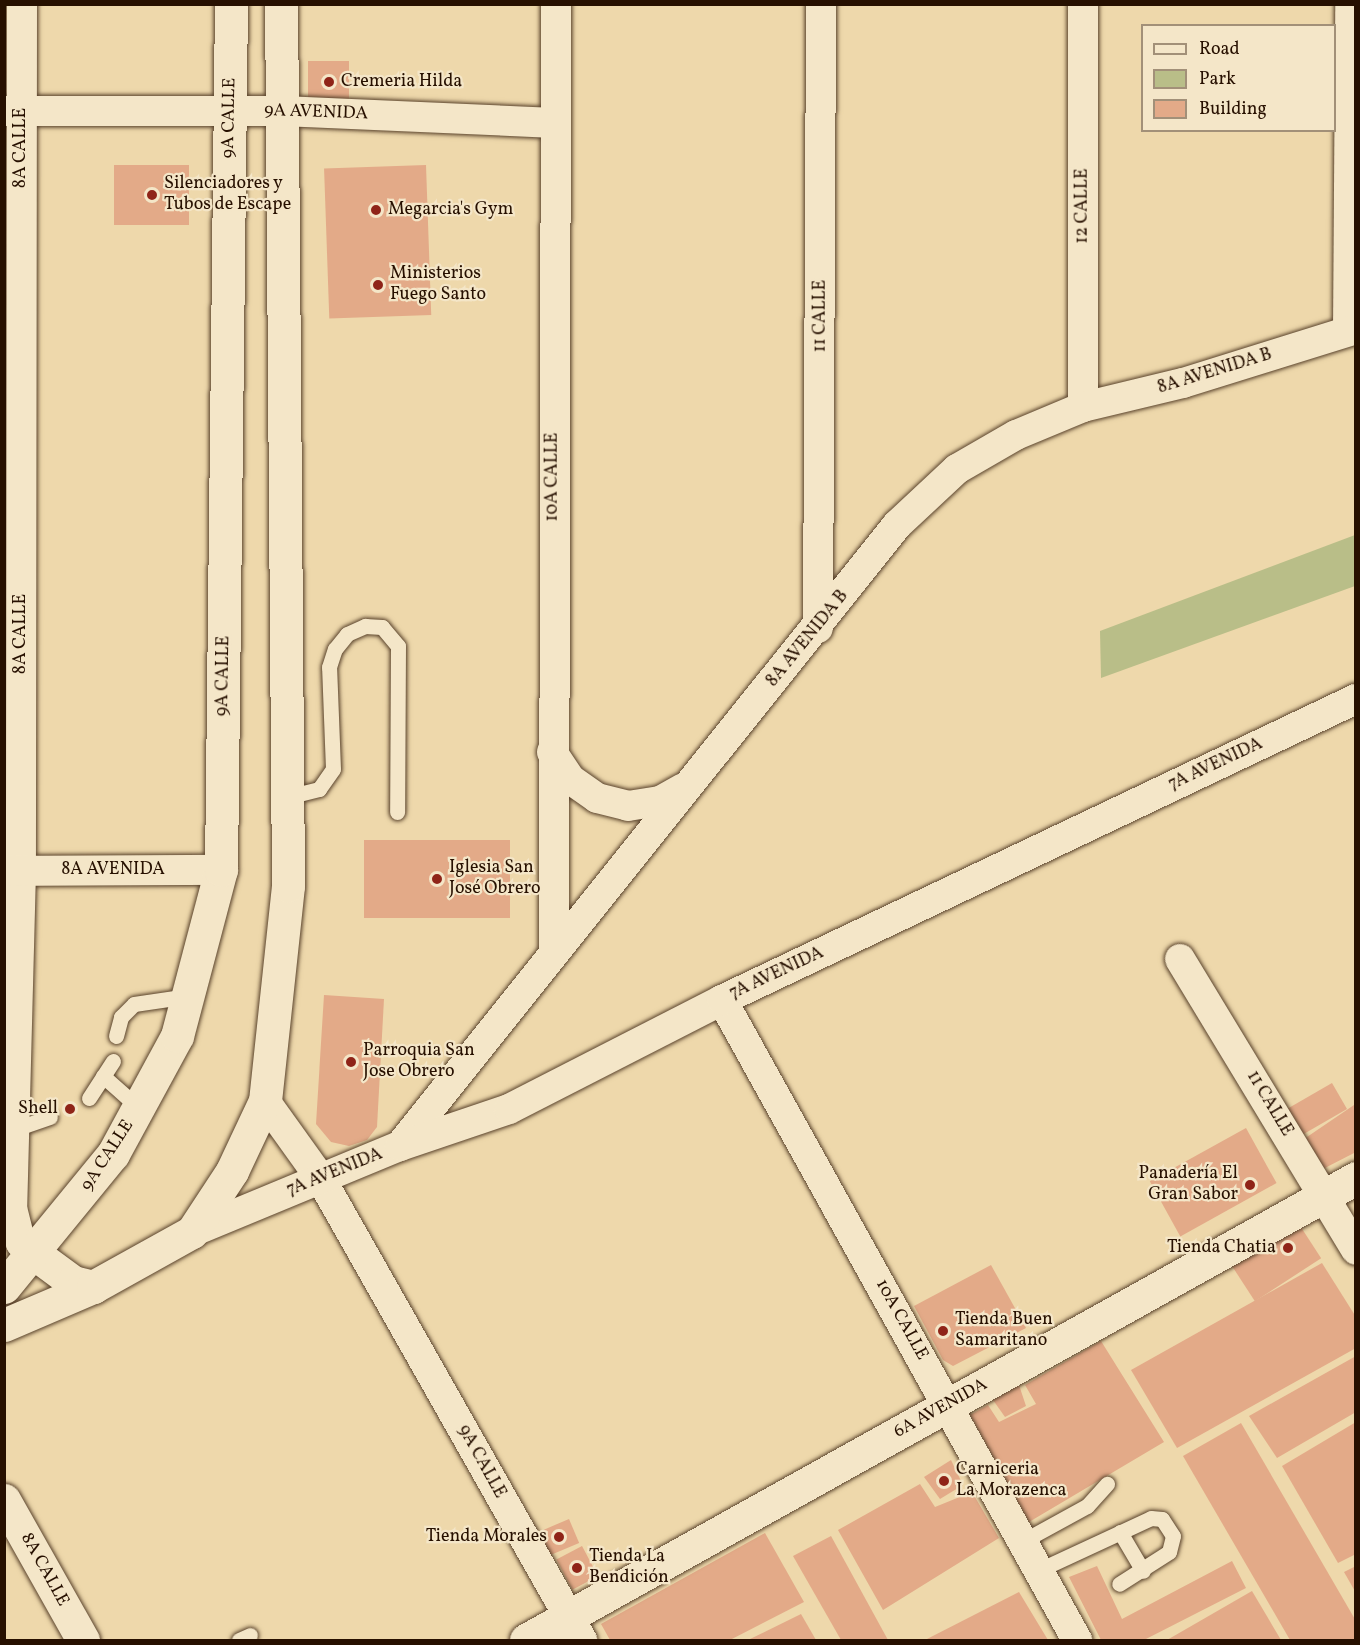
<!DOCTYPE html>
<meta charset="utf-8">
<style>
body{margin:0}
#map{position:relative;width:1360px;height:1645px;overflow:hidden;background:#eed8ab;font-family:Vollkorn,serif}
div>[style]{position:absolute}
.green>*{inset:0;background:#b9be88}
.building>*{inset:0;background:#e3aa88;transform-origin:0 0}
.roads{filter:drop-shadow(0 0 2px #59422b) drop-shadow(0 0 2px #59422b)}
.lane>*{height:15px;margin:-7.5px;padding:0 7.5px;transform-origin:7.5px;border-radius:7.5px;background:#f4e6c8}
.street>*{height:30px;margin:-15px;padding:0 15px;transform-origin:15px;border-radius:15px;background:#f4e6c8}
.secondary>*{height:33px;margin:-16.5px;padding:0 16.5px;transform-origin:16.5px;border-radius:16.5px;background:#f4e6c8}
.dots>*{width:16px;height:16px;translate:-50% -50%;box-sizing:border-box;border:3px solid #f4e6c8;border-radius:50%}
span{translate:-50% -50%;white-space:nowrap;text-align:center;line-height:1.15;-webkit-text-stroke:4.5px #f4e6c8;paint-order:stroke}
.poi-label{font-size:18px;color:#271000}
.left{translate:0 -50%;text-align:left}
.right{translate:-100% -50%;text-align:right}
.street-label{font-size:18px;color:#271000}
.frame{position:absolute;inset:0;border:6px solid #271000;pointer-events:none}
.legend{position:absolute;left:1141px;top:24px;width:195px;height:108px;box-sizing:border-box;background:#f4e6c8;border:2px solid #a29078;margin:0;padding:8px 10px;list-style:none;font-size:18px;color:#271000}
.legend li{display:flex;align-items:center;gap:12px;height:30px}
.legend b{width:30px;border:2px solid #a29078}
</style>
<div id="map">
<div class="green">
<i style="clip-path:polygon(1355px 535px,1355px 586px,1101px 678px,1100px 631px)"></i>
</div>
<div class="building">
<i style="left:308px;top:61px;width:41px;height:43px"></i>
<i style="left:114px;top:165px;width:75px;height:60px"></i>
<i style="left:426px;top:165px;width:150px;height:102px;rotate:88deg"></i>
<i style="left:364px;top:840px;width:146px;height:78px"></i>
<i style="clip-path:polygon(324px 995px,384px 999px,377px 1127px,367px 1140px,349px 1146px,331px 1142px,316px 1124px)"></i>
<i style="left:1332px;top:1083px;width:30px;height:51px;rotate:60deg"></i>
<i style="clip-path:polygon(1354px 1105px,1356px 1152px,1319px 1171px,1304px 1139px)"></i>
<i style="left:1246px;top:1128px;width:63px;height:110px;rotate:61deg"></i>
<i style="left:1295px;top:1218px;width:48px;height:79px;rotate:57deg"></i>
<i style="clip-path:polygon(1322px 1263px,1356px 1317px,1356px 1348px,1177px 1448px,1131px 1370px)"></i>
<i style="clip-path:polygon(991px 1265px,1026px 1328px,953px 1366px,943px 1360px,914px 1306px)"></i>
<i style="clip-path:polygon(1101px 1341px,1164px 1442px,1029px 1522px,970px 1415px,988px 1405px,999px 1422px,1036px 1404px,1025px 1385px)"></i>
<i style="clip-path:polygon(1356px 1356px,1356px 1412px,1277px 1458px,1249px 1416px)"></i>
<i style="clip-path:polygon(1019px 1385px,1026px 1406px,1005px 1417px,993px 1400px)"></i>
<i style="clip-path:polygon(1356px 1422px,1356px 1554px,1338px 1563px,1282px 1466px)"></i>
<i style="clip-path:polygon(1241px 1423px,1356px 1621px,1356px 1640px,1290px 1640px,1183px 1456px)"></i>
<i style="clip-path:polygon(951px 1460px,963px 1485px,940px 1499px,924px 1477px)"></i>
<i style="clip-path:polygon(920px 1484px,935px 1507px,972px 1492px,999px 1538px,883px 1610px,838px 1530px)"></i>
<i style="left:569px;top:1519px;width:26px;height:33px;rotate:67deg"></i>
<i style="clip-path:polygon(765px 1533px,804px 1602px,730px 1640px,610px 1640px,601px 1624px)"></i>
<i style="clip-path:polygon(831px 1536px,888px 1640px,841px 1640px,793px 1556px)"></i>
<i style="left:582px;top:1546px;width:34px;height:29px;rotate:62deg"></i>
<i style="clip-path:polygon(1232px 1561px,1246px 1588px,1144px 1640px,1101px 1640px,1069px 1577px,1097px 1566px,1122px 1619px)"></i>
<i style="clip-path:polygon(1356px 1566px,1356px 1593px,1344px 1572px)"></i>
<i style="clip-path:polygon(1252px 1591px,1281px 1640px,1167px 1640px)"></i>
<i style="clip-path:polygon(1019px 1592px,1048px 1640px,925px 1640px)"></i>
<i style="clip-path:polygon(801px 1614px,816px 1640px,748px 1640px)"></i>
</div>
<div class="roads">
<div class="lane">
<i style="left:287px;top:797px;width:33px;rotate:-14deg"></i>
<i style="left:319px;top:789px;width:24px;rotate:-55deg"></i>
<i style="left:333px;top:769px;width:102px;rotate:-92.2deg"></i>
<i style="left:329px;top:667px;width:19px;rotate:-72deg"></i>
<i style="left:335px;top:649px;width:19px;rotate:-51deg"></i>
<i style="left:347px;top:634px;width:20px;rotate:-24deg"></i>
<i style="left:365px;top:626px;width:17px;rotate:3deg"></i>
<i style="left:382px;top:627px;width:25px;rotate:50deg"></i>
<i style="left:398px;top:646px;width:166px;rotate:90.3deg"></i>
<i style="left:116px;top:1036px;width:20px;rotate:-75deg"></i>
<i style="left:121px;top:1017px;width:18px;rotate:-45deg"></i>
<i style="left:134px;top:1004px;width:55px;rotate:-8.4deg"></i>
<i style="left:103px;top:1076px;width:48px;rotate:41.6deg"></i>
<i style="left:89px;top:1098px;width:44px;rotate:-57deg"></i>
<i style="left:15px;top:1129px;width:37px;rotate:-19deg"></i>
<i style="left:1120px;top:1532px;width:45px;rotate:59.5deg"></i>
<i style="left:1023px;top:1541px;width:73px;rotate:-28.7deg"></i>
<i style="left:1087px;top:1506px;width:30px;rotate:-48deg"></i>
<i style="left:1039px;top:1570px;width:123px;rotate:-24.9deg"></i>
<i style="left:1151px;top:1518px;width:11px;rotate:5deg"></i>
<i style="left:1162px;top:1519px;width:20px;rotate:57deg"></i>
<i style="left:1173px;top:1536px;width:16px;rotate:104deg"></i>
<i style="left:1169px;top:1552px;width:59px;rotate:147.4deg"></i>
<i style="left:239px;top:1640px;width:12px;rotate:-24deg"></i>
</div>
<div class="street">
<i style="left:22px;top:4px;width:867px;rotate:90.07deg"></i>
<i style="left:21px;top:871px;width:337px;rotate:91.5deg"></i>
<i style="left:12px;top:1208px;width:36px;rotate:76deg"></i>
<i style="left:21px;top:1243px;width:18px;rotate:38deg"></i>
<i style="left:1083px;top:4px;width:403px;rotate:90deg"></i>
<i style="left:4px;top:111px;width:278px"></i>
<i style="left:282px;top:111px;width:273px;rotate:2.5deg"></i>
<i style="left:1348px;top:330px;width:326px;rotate:-89.6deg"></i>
<i style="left:818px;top:628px;width:624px;rotate:-89.72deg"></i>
<i style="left:552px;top:752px;width:32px;rotate:56deg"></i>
<i style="left:570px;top:779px;width:33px;rotate:35deg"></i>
<i style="left:597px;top:798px;width:32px;rotate:14deg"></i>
<i style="left:628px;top:806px;width:32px;rotate:-9deg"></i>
<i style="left:660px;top:801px;width:26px;rotate:-29deg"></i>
<i style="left:4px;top:871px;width:217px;rotate:-0.3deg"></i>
<i style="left:554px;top:949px;width:945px;rotate:-89.88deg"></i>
<i style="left:1180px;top:959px;width:340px;rotate:58.8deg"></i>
<i style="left:722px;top:1000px;width:732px;rotate:60.98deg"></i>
<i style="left:265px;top:1101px;width:96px;rotate:54.3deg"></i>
<i style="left:321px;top:1179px;width:530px;rotate:60.48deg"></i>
<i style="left:400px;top:1146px;width:795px;rotate:-51.33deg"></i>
<i style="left:897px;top:525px;width:82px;rotate:-43deg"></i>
<i style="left:957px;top:469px;width:68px;rotate:-30deg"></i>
<i style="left:1016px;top:435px;width:73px;rotate:-22.7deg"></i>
<i style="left:1083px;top:407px;width:103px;rotate:-13.5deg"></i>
<i style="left:1183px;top:383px;width:181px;rotate:-17.3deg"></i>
<i style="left:192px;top:1232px;width:225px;rotate:-22.5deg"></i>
<i style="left:400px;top:1146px;width:115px;rotate:-18.7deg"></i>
<i style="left:509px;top:1109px;width:239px;rotate:-27.1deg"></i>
<i style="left:722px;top:1000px;width:702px;rotate:-25.4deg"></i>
</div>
<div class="secondary">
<i style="left:35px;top:1254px;width:47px;rotate:36.4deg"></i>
<i style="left:73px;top:1282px;width:21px;rotate:14deg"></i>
<i style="left:4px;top:1287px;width:172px;rotate:-50.7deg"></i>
<i style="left:113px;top:1154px;width:134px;rotate:-61.5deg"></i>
<i style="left:177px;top:1036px;width:172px;rotate:-75.2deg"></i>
<i style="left:221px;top:870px;width:866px;rotate:-89.34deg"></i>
<i style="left:4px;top:1325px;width:97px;rotate:-23.1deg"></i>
<i style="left:93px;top:1287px;width:113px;rotate:-29.1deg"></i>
<i style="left:192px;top:1232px;width:73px;rotate:-56.7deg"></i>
<i style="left:232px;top:1171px;width:77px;rotate:-64.8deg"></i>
<i style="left:265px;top:1101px;width:216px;rotate:-83.9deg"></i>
<i style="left:288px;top:886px;width:882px;rotate:-90.45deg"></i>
<i style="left:4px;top:1500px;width:161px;rotate:60.6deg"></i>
<i style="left:526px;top:1640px;width:950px;rotate:-29.1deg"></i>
</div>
</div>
<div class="dots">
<i style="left:329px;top:82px;background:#8f2418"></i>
<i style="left:152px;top:195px;background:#8f2418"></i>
<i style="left:376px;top:210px;background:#8f2418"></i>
<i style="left:378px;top:285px;background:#8f2418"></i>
<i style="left:437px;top:879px;background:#8f2418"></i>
<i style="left:351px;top:1062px;background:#8f2418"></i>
<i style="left:70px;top:1109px;background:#8f2418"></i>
<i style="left:1250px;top:1185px;background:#8f2418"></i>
<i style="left:1288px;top:1248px;background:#8f2418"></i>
<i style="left:943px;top:1331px;background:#8f2418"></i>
<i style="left:944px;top:1481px;background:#8f2418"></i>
<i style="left:559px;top:1537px;background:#8f2418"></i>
<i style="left:577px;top:1568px;background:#8f2418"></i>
</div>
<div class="poi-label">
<span class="left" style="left:341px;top:82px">Cremeria Hilda</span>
<span class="left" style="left:164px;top:195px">Silenciadores y<br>Tubos de Escape</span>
<span class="left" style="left:388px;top:210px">Megarcia's Gym</span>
<span class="left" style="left:390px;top:285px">Ministerios<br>Fuego Santo</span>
<span class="left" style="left:449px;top:879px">Iglesia San<br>José Obrero</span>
<span class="left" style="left:363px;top:1062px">Parroquia San<br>Jose Obrero</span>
<span class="right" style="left:58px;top:1109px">Shell</span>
<span class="right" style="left:1238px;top:1185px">Panadería El<br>Gran Sabor</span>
<span class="right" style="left:1276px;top:1248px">Tienda Chatia</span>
<span class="left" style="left:955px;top:1331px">Tienda Buen<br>Samaritano</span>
<span class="left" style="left:956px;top:1481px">Carniceria<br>La Morazenca</span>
<span class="right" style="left:547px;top:1537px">Tienda Morales</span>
<span class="left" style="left:589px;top:1568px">Tienda La<br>Bendición</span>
</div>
<div class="street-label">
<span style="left:316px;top:113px;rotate:2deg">9A AVENIDA</span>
<span style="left:230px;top:118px;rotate:-89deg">9A CALLE</span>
<span style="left:21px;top:148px;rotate:-90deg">8A CALLE</span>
<span style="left:1083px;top:206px;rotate:-90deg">12 CALLE</span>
<span style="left:821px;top:316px;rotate:-90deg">11 CALLE</span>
<span style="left:1215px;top:372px;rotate:-17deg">8A AVENIDA B</span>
<span style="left:553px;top:477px;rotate:-90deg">10A CALLE</span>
<span style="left:21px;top:634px;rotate:-90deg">8A CALLE</span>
<span style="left:808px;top:639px;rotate:-51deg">8A AVENIDA B</span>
<span style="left:224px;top:676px;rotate:-89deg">9A CALLE</span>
<span style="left:1216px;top:765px;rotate:-25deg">7A AVENIDA</span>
<span style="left:113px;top:870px">8A AVENIDA</span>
<span style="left:777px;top:974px;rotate:-25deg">7A AVENIDA</span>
<span style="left:1269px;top:1104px;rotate:59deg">11 CALLE</span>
<span style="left:108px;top:1156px;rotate:-57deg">9A CALLE</span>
<span style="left:335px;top:1173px;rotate:-22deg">7A AVENIDA</span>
<span style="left:901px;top:1320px;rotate:61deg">10A CALLE</span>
<span style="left:941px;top:1409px;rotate:-29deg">6A AVENIDA</span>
<span style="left:481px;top:1462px;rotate:61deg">9A CALLE</span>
<span style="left:44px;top:1570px;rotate:61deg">8A CALLE</span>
</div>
<div class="frame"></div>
<ul class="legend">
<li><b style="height:8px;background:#f4e6c8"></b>Road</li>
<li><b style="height:16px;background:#b9be88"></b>Park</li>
<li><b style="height:16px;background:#e3aa88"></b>Building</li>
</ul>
</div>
